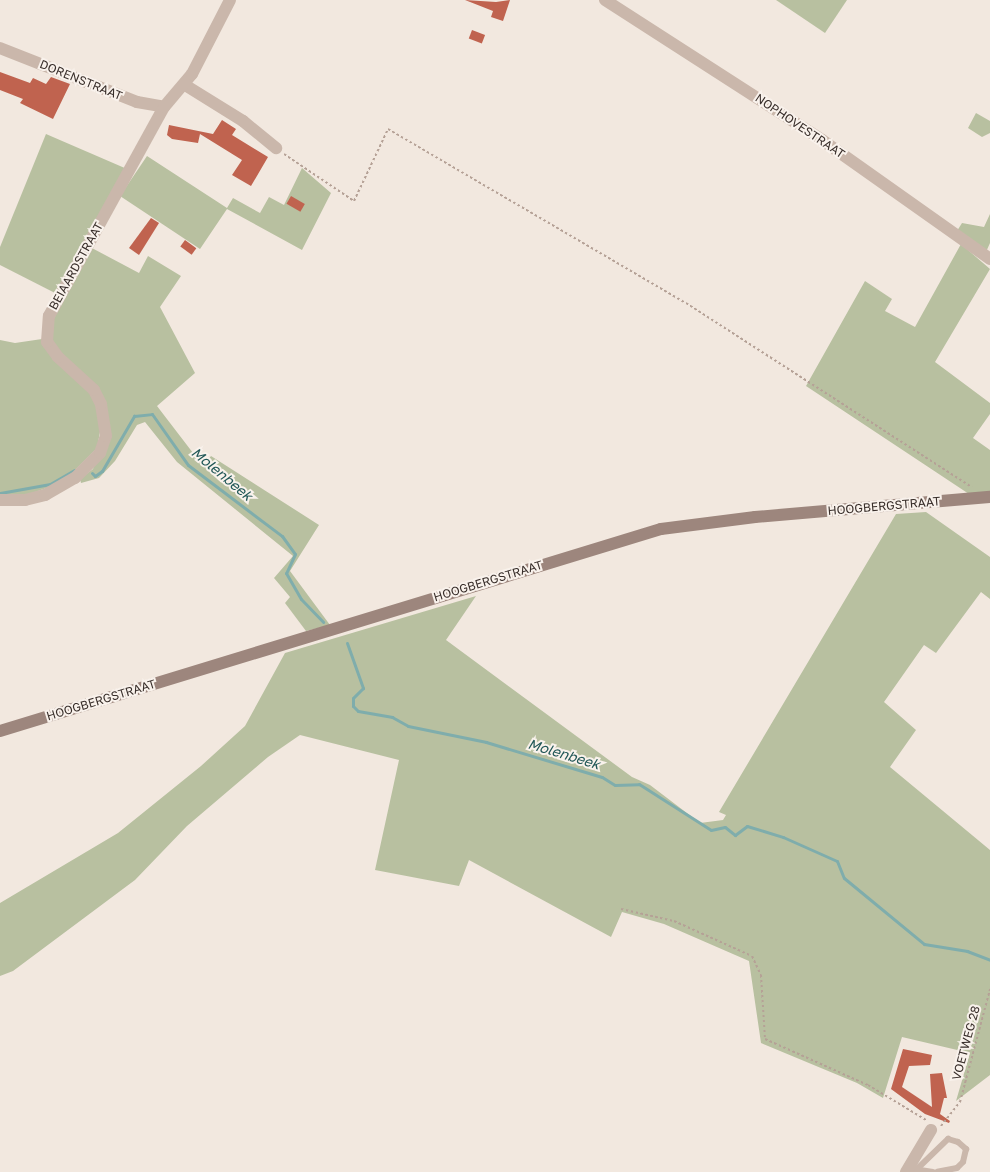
<!DOCTYPE html>
<style>
body{margin:0}
#map{position:relative;width:990px;height:1172px;overflow:hidden;background:#f2e8df;font-family:"Golos Text",sans-serif}
div>[style]{position:absolute}
.green>*{inset:0;background:#b8c0a0}
.stream>*{height:3px;margin:-1.5px;padding:0 1.5px;transform-origin:1.5px;border-radius:1.5px;background:#7fadac}
.building>*{inset:0;background:#c0634f;transform-origin:0 0}
.path>*{height:2px;margin-top:-1px;transform-origin:0;background:repeating-linear-gradient(90deg,#b5a196 0 2.5px,transparent 0 5px)}
.lane>*{height:6px;margin:-3px;padding:0 3px;transform-origin:3px;border-radius:3px;background:#cab7ab}
.street>*{height:12px;margin:-6px;padding:0 6px;transform-origin:6px;border-radius:6px;background:#cab7ab}
.secondary>*{height:12px;margin:-6px;padding:0 6px;transform-origin:6px;border-radius:6px;background:#9d867d}
span{translate:-50% -50%;white-space:nowrap;text-align:center;line-height:1.15;-webkit-text-stroke:4px #f9f2ec;paint-order:stroke}
.street-label{font-size:12px;color:#382e2a}
.water-label{font-size:14px;color:#215757;font-style:italic}
</style>
<div id="map">
<div class="green">
<i style="clip-path:polygon(776px 0,847px 0,825px 33px)"></i>
<i style="clip-path:polygon(976px 113px,990px 121px,990px 133px,982px 137px,968px 128px)"></i>
<i style="clip-path:polygon(46px 134px,127px 169px,55px 293px,0 265px,0 247px)"></i>
<i style="clip-path:polygon(147px 156px,227px 208px,233px 198px,260px 213px,269px 197px,284px 205px,302px 168px,331px 193px,302px 250px,227px 209px,200px 249px,120px 196px)"></i>
<i style="clip-path:polygon(990px 214px,990px 243px,986px 252px,957px 231px,962px 223px,984px 227px)"></i>
<i style="clip-path:polygon(961px 244px,990px 269px,935px 362px,990px 403px,990px 414px,973px 438px,990px 450px,990px 492px,969px 494px,806px 386px,865px 281px,892px 299px,885px 311px,915px 327px)"></i>
<i style="clip-path:polygon(90px 247px,139px 273px,148px 256px,181px 276px,160px 307px,195px 373px,157px 406px,203px 466px,211px 456px,319px 525px,290px 571px,330px 625px,306px 631px,285px 603px,290px 597px,274px 578px,293px 556px,177px 462px,145px 422px,137px 425px,115px 461px,99px 478px,81px 483px,80px 479px,93px 469px,109px 419px,52px 343px,50px 322px)"></i>
<i style="clip-path:polygon(42px 339px,93px 396px,102px 421px,97px 448px,63px 482px,27px 495px,0 497px,0 340px,15px 343px)"></i>
<i style="clip-path:polygon(926px 512px,990px 557px,990px 599px,981px 592px,936px 653px,924px 645px,884px 702px,916px 730px,890px 767px,990px 850px,990px 1075px,956px 1101px,970px 1053px,902px 1037px,883px 1098px,857px 1083px,761px 1043px,749px 961px,664px 924px,622px 912px,611px 937px,469px 860px,459px 886px,375px 870px,399px 760px,300px 735px,268px 757px,187px 826px,135px 880px,13px 971px,0 976px,0 903px,118px 833px,201px 766px,245px 726px,285px 653px,476px 596px,446px 640px,632px 777px,650px 785px,700px 823px,723px 820px,726px 815px,719px 812px,896px 514px)"></i>
</div>
<div class="stream">
<i style="left:92px;top:473px;width:4px;rotate:45deg"></i>
<i style="left:95px;top:476px;width:9px;rotate:-36deg"></i>
<i style="left:102px;top:471px;width:64px;rotate:-59.8deg"></i>
<i style="left:134px;top:416px;width:18px;rotate:-6deg"></i>
<i style="left:152px;top:414px;width:62px;rotate:54.8deg"></i>
<i style="left:188px;top:465px;width:118px;rotate:37.1deg"></i>
<i style="left:282px;top:536px;width:22px;rotate:54deg"></i>
<i style="left:295px;top:554px;width:21px;rotate:115deg"></i>
<i style="left:286px;top:573px;width:30px;rotate:60deg"></i>
<i style="left:301px;top:599px;width:32px;rotate:46deg"></i>
<i style="left:0;top:493px;width:51px;rotate:-10.2deg"></i>
<i style="left:50px;top:484px;width:28px;rotate:-30deg"></i>
<i style="left:347px;top:643px;width:48px;rotate:70.4deg"></i>
<i style="left:363px;top:688px;width:14px;rotate:135deg"></i>
<i style="left:353px;top:698px;width:8px;rotate:90deg"></i>
<i style="left:353px;top:706px;width:7px;rotate:45deg"></i>
<i style="left:358px;top:711px;width:35px;rotate:10deg"></i>
<i style="left:392px;top:717px;width:18px;rotate:29deg"></i>
<i style="left:408px;top:726px;width:80px;rotate:11.6deg"></i>
<i style="left:486px;top:742px;width:121px;rotate:16.8deg"></i>
<i style="left:602px;top:777px;width:15px;rotate:32deg"></i>
<i style="left:615px;top:785px;width:24px;rotate:-2deg"></i>
<i style="left:639px;top:784px;width:85px;rotate:32.6deg"></i>
<i style="left:711px;top:830px;width:14px;rotate:-12deg"></i>
<i style="left:725px;top:827px;width:13px;rotate:39deg"></i>
<i style="left:735px;top:835px;width:15px;rotate:-37deg"></i>
<i style="left:747px;top:826px;width:38px;rotate:17deg"></i>
<i style="left:783px;top:837px;width:59px;rotate:24deg"></i>
<i style="left:837px;top:861px;width:18px;rotate:68deg"></i>
<i style="left:844px;top:878px;width:104px;rotate:39.5deg"></i>
<i style="left:924px;top:944px;width:44px;rotate:9.2deg"></i>
<i style="left:967px;top:951px;width:25px;rotate:21deg"></i>
</div>
<div class="building">
<i style="clip-path:polygon(465px 0,496px 2px,510px 0,503px 21px,491px 17px,493px 11px)"></i>
<i style="left:472px;top:30px;width:14px;height:9px;rotate:21deg"></i>
<i style="clip-path:polygon(0 72px,30px 83px,33px 78px,46px 84px,51px 77px,70px 84px,53px 119px,20px 103px,23px 99px,0 90px)"></i>
<i style="clip-path:polygon(222px 120px,236px 129px,232px 135px,268px 157px,251px 186px,232px 175px,242px 160px,200px 134px,198px 143px,172px 139px,167px 135px,169px 125px,213px 134px)"></i>
<i style="left:291px;top:196px;width:16px;height:9px;rotate:30deg"></i>
<i style="clip-path:polygon(151px 218px,159px 223px,139px 255px,129px 248px)"></i>
<i style="left:185px;top:240px;width:14px;height:8px;rotate:36deg"></i>
<i style="clip-path:polygon(903px 1049px,932px 1055px,930px 1065px,909px 1066px,902px 1087px,932px 1107px,930px 1074px,942px 1073px,947px 1098px,944px 1098px,940px 1114px,950px 1121px,949px 1123px,925px 1114px,891px 1089px)"></i>
</div>
<div class="path">
<i style="left:284px;top:154px;width:84px;rotate:33.9deg"></i>
<i style="left:354px;top:201px;width:80px;rotate:-64.7deg"></i>
<i style="left:388px;top:129px;width:345px;rotate:30.3deg"></i>
<i style="left:686px;top:303px;width:340px;rotate:32.8deg"></i>
<i style="left:621px;top:909px;width:54px;rotate:12.8deg"></i>
<i style="left:674px;top:921px;width:85px;rotate:24.2deg"></i>
<i style="left:752px;top:956px;width:21px;rotate:65deg"></i>
<i style="left:761px;top:975px;width:64px;rotate:86.4deg"></i>
<i style="left:765px;top:1039px;width:113px;rotate:24.1deg"></i>
<i style="left:868px;top:1085px;width:68px;rotate:31.1deg"></i>
<i style="left:941px;top:1126px;width:31px;rotate:-52deg"></i>
<i style="left:960px;top:1102px;width:117px;rotate:-75.1deg"></i>
</div>
<div class="lane">
<i style="left:914px;top:1169px;width:19px;rotate:9deg"></i>
<i style="left:916px;top:1170px;width:45px;rotate:-44.1deg"></i>
<i style="left:948px;top:1139px;width:10px;rotate:17deg"></i>
<i style="left:958px;top:1142px;width:11px;rotate:41deg"></i>
<i style="left:966px;top:1149px;width:13px;rotate:103deg"></i>
<i style="left:963px;top:1162px;width:8px;rotate:135deg"></i>
<i style="left:957px;top:1168px;width:20px;rotate:169deg"></i>
</div>
<div class="street">
<i style="left:605px;top:0;width:258px;rotate:32.8deg"></i>
<i style="left:822px;top:140px;width:206px;rotate:35.3deg"></i>
<i style="left:0;top:48px;width:147px;rotate:21.5deg"></i>
<i style="left:137px;top:102px;width:27px;rotate:10deg"></i>
<i style="left:185px;top:85px;width:68px;rotate:31.8deg"></i>
<i style="left:243px;top:121px;width:43px;rotate:39.3deg"></i>
<i style="left:0;top:500px;width:25px"></i>
<i style="left:25px;top:500px;width:21px;rotate:-14deg"></i>
<i style="left:45px;top:495px;width:34px;rotate:-30deg"></i>
<i style="left:75px;top:478px;width:35px;rotate:-45deg"></i>
<i style="left:100px;top:453px;width:18px;rotate:-71deg"></i>
<i style="left:106px;top:436px;width:32px;rotate:-99deg"></i>
<i style="left:101px;top:404px;width:16px;rotate:-117deg"></i>
<i style="left:94px;top:390px;width:49px;rotate:-137.5deg"></i>
<i style="left:58px;top:357px;width:19px;rotate:-126deg"></i>
<i style="left:47px;top:342px;width:26px;rotate:-86deg"></i>
<i style="left:49px;top:316px;width:239px;rotate:-61.2deg"></i>
<i style="left:164px;top:107px;width:43px;rotate:-49.7deg"></i>
<i style="left:192px;top:74px;width:83px;rotate:-62.8deg"></i>
<i style="left:906px;top:1172px;width:49px;rotate:-59.2deg"></i>
</div>
<div class="secondary">
<i style="left:0;top:731px;width:691px;rotate:-16.99deg"></i>
<i style="left:661px;top:529px;width:95px;rotate:-7.3deg"></i>
<i style="left:755px;top:517px;width:236px;rotate:-4.9deg"></i>
</div>
<div class="street-label">
<span style="left:81px;top:80px;rotate:22deg">DORENSTRAAT</span>
<span style="left:800px;top:126px;rotate:34deg">NOPHOVESTRAAT</span>
<span style="left:76px;top:266px;rotate:-61deg">BEIAARDSTRAAT</span>
<span style="left:884px;top:506px;rotate:-5deg">HOOGBERGSTRAAT</span>
<span style="left:488px;top:581px;rotate:-17deg">HOOGBERGSTRAAT</span>
<span style="left:101px;top:700px;rotate:-17deg">HOOGBERGSTRAAT</span>
<span style="left:966px;top:1043px;rotate:-75deg">VOETWEG 28</span>
</div>
<div class="water-label">
<span style="left:222px;top:474px;rotate:40deg">Molenbeek</span>
<span style="left:564px;top:754px;rotate:17deg">Molenbeek</span>
</div>
</div>
